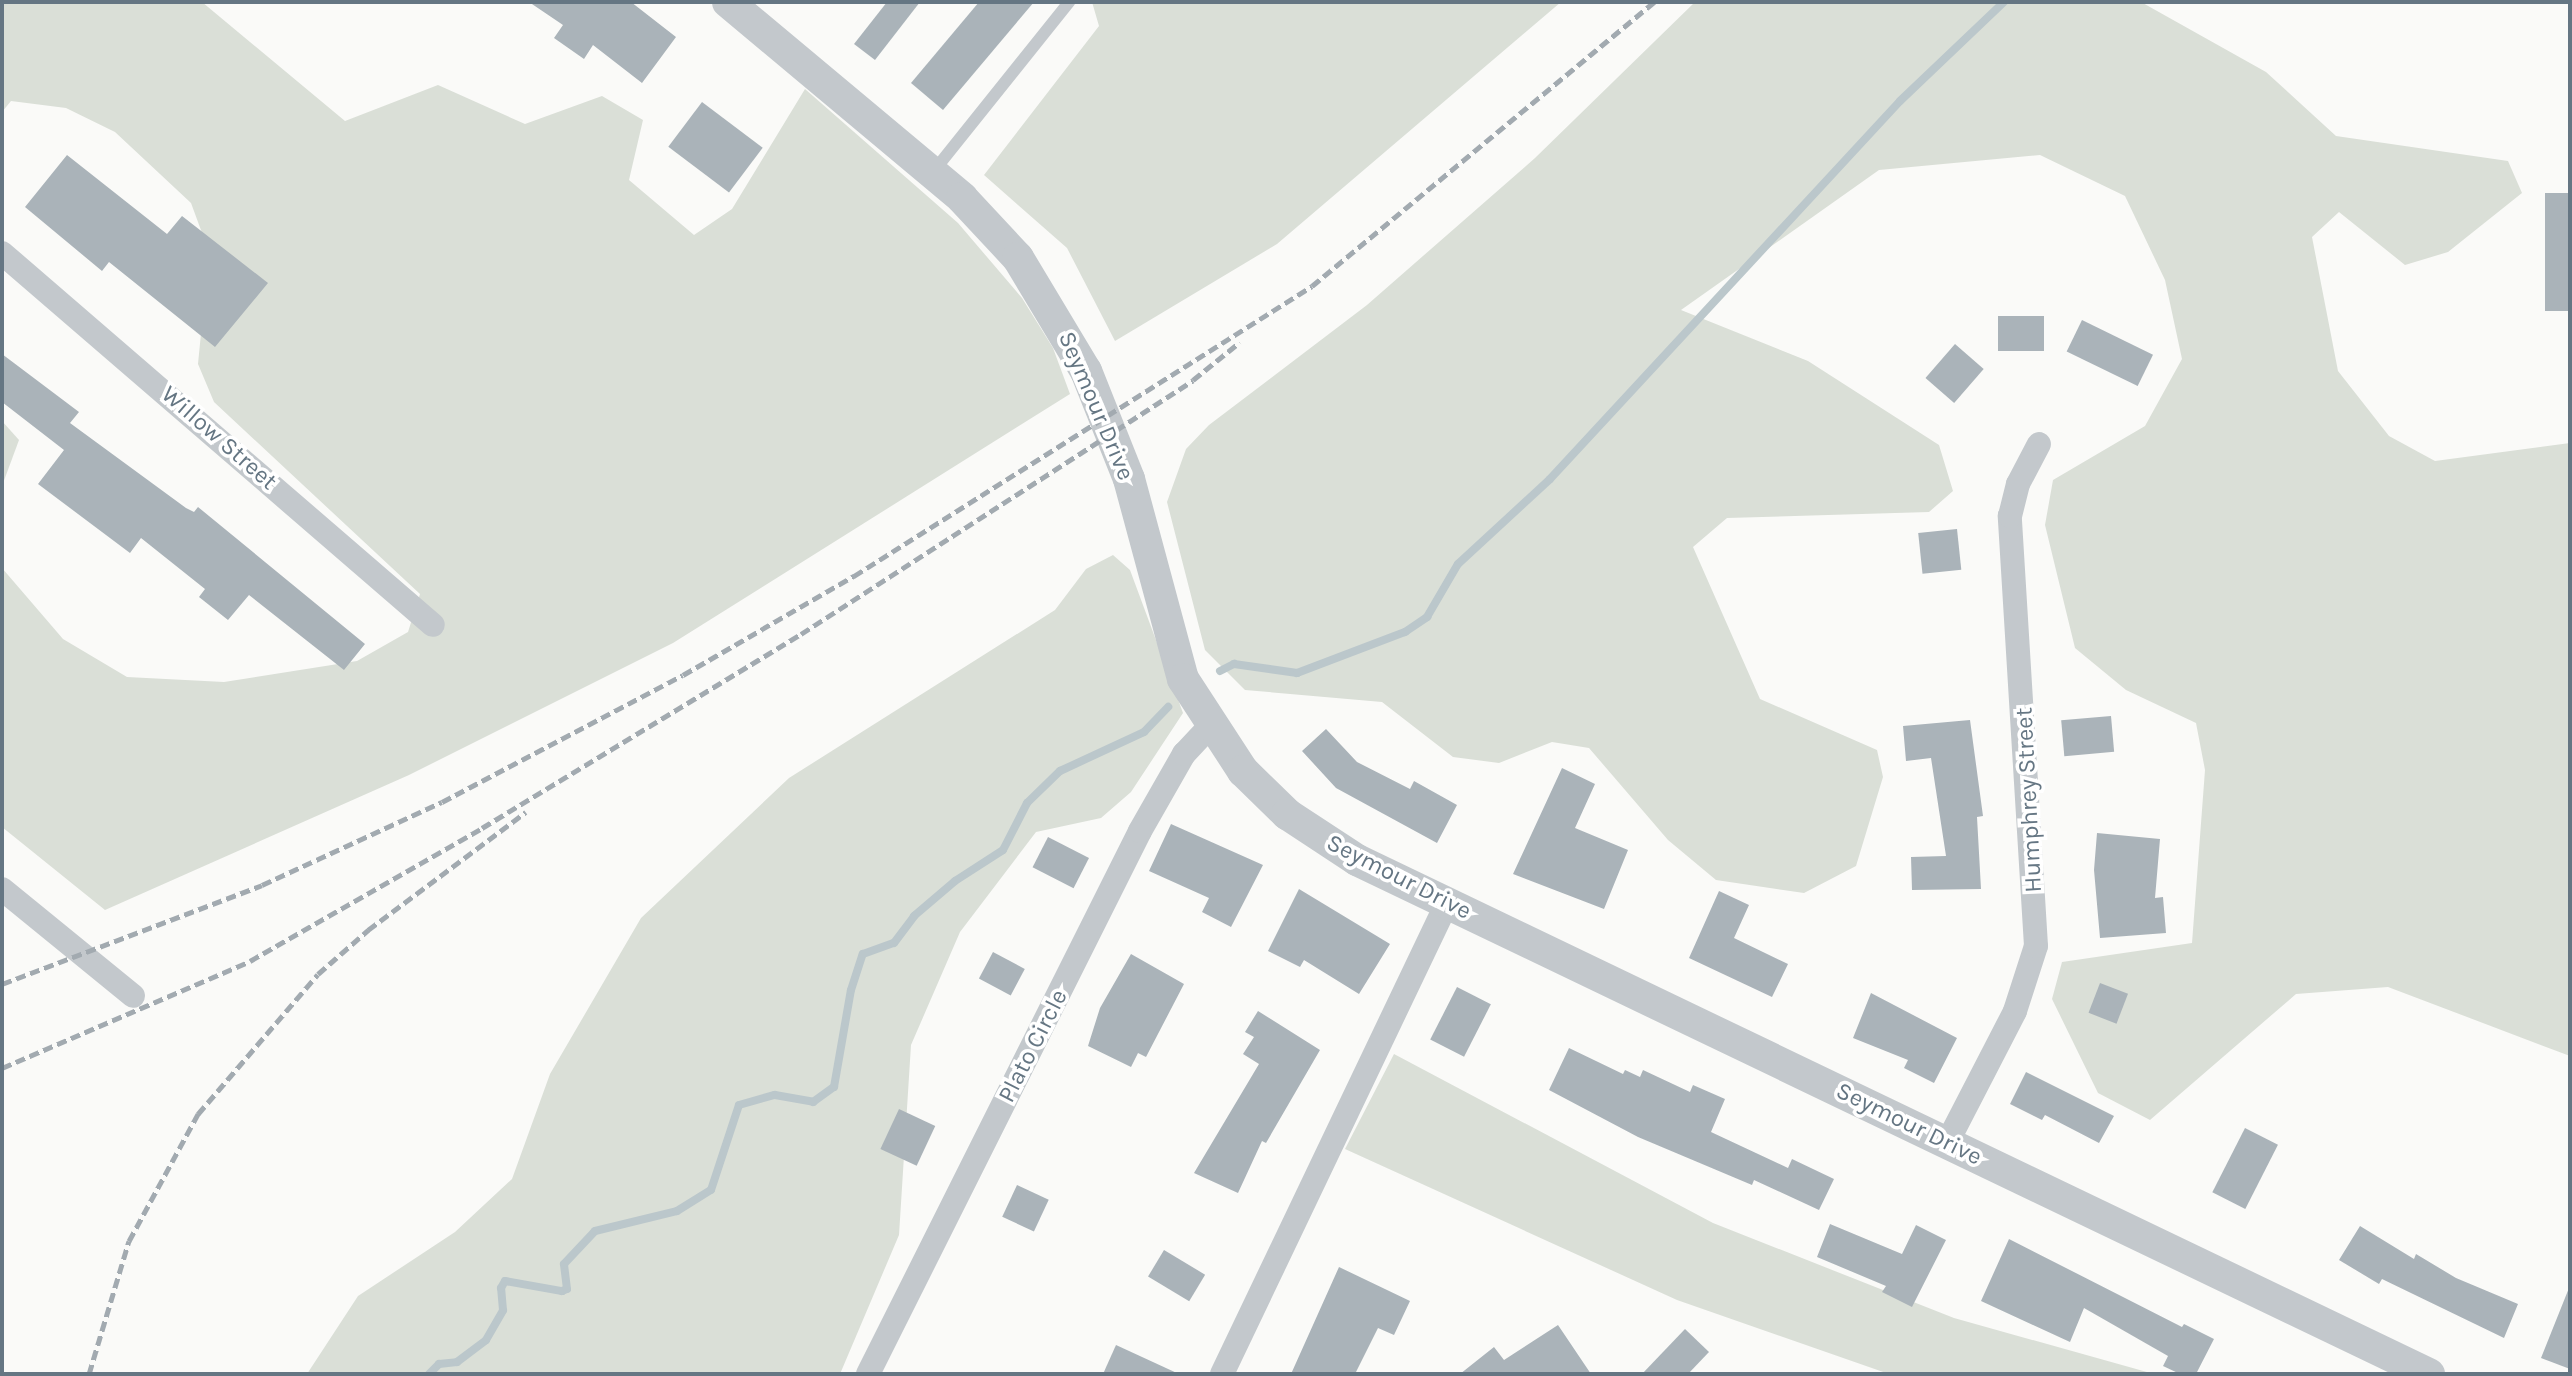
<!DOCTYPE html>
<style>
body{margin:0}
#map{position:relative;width:2572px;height:1376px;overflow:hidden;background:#fafaf8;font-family:Karla,sans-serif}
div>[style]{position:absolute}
.green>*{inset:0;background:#dadfd7}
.stream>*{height:8px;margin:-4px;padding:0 4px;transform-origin:4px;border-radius:4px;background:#bbc7cb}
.building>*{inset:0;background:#aab3b9;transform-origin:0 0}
.service>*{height:12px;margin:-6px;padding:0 6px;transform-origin:6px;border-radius:6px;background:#c3c8cc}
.minor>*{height:24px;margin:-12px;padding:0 12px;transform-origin:12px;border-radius:12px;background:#c3c8cc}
.tertiary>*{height:32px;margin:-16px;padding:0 16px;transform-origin:16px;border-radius:16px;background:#c3c8cc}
.rail>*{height:5px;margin-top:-2.5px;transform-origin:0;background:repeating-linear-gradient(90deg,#a2aab0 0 10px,transparent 0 15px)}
span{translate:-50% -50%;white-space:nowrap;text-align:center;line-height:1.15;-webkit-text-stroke:7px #fff;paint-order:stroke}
.street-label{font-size:24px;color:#657683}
.frame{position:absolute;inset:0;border:4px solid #657683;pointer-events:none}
</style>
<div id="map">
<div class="green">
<i style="clip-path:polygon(2px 2px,202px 2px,345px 121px,438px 85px,525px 124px,602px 96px,643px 120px,629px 180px,694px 235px,732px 209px,805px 89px,958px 223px,1022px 298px,1053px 348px,1070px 394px,673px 643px,409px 775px,105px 910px,2px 827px,2px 568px,63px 639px,127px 677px,224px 682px,357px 661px,408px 632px,420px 594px,214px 402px,198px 364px,209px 252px,191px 203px,115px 132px,66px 108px,11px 101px,2px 112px)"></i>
<i style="clip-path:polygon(1092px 2px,1561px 2px,1277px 244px,1115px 341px,1067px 248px,984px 175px,1099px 26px)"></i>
<i style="clip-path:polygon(1695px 2px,2141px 2px,2266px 72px,2336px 136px,2508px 161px,2522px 193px,2448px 252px,2405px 265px,2339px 212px,2312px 237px,2338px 371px,2389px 436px,2435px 461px,2570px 443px,2570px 1056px,2388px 987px,2296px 994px,2150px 1120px,2098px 1093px,2052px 999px,2062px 962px,2192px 943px,2205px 770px,2196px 723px,2126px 690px,2075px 648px,2045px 525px,2053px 480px,2145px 426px,2182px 359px,2165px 280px,2125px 196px,2040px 155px,1879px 170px,1681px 310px,1808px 361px,1939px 445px,1953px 491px,1929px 512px,1727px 518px,1693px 547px,1760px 699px,1877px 750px,1883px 777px,1856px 866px,1804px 893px,1716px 880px,1668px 840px,1589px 748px,1552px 742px,1499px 763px,1453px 757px,1382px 702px,1245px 690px,1205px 650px,1167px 502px,1186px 449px,1209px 425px,1367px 305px,1535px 158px)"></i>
<i style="clip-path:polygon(2px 421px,19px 440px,2px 486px)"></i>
<i style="clip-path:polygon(1113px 555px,1130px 570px,1183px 713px,1131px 792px,1101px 818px,1036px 832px,960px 932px,911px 1045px,899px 1235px,840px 1374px,307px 1374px,358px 1296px,455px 1232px,512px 1179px,550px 1074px,641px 918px,789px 778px,1055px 610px,1086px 569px)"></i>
<i style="clip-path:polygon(1394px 1054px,1713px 1223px,1954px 1318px,2154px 1374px,1889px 1374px,1677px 1300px,1345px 1149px)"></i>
</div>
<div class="stream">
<i style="left:1220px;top:671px;width:16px;rotate:-27deg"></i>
<i style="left:1234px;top:664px;width:64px;rotate:8.1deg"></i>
<i style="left:1297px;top:673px;width:116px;rotate:-20.8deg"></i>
<i style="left:1405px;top:632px;width:27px;rotate:-34deg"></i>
<i style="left:1427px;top:617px;width:61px;rotate:-59.7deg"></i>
<i style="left:1458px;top:564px;width:125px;rotate:-42.7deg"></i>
<i style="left:1550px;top:479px;width:515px;rotate:-47.2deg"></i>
<i style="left:1900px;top:101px;width:144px;rotate:-43.6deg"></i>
<i style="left:429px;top:1374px;width:14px;rotate:-45deg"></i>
<i style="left:439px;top:1364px;width:18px;rotate:-6deg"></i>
<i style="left:457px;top:1362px;width:36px;rotate:-37deg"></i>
<i style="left:486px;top:1340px;width:34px;rotate:-60deg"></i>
<i style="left:503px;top:1310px;width:22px;rotate:-95deg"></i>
<i style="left:501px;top:1288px;width:8px;rotate:-60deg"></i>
<i style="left:505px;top:1281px;width:58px;rotate:10deg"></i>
<i style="left:562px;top:1291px;width:5px;rotate:-22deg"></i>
<i style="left:567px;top:1289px;width:25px;rotate:-97deg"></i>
<i style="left:564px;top:1264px;width:45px;rotate:-46.8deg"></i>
<i style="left:595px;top:1231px;width:84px;rotate:-13.7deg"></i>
<i style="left:677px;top:1211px;width:40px;rotate:-32deg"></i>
<i style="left:711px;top:1190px;width:89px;rotate:-71.8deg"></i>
<i style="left:739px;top:1105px;width:37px;rotate:-16deg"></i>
<i style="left:775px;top:1095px;width:39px;rotate:10deg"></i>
<i style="left:813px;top:1102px;width:26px;rotate:-36deg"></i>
<i style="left:834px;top:1087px;width:98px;rotate:-80.1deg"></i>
<i style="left:851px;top:990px;width:38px;rotate:-72deg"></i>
<i style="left:863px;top:954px;width:33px;rotate:-20deg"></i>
<i style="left:894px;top:943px;width:34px;rotate:-53deg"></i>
<i style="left:914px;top:916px;width:54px;rotate:-40.5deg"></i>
<i style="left:955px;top:881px;width:57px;rotate:-32.9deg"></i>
<i style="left:1003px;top:850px;width:53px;rotate:-62.9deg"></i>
<i style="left:1027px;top:803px;width:46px;rotate:-44.1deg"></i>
<i style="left:1060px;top:771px;width:93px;rotate:-24.9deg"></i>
<i style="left:1144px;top:732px;width:35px;rotate:-46deg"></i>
</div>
<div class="building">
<i style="clip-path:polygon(529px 2px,631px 2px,676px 37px,642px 83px,593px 45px,584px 59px,554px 38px,563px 25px)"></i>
<i style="clip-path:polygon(887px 2px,920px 2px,875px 60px,854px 44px)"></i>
<i style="clip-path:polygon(979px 2px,1034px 2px,943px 110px,911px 83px)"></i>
<i style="left:702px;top:102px;width:76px;height:56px;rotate:37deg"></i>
<i style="clip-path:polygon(67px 155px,167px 234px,182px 216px,268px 283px,215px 347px,109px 262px,102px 271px,25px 207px)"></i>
<i style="left:2545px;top:193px;width:25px;height:118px"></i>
<i style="left:1998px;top:316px;width:46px;height:35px"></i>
<i style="left:2082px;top:320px;width:79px;height:35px;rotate:26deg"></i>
<i style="left:1955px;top:344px;width:38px;height:45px;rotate:41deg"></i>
<i style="clip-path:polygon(2px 354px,79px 412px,70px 423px,186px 508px,194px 512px,198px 507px,365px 644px,344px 670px,249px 595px,228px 620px,199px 597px,205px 589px,141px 538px,130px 553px,38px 484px,64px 450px,2px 402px)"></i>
<i style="left:1957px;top:529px;width:41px;height:39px;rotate:84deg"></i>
<i style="left:2111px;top:716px;width:36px;height:50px;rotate:85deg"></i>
<i style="clip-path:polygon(1970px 720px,1983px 816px,1977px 817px,1981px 889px,1912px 890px,1911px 857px,1946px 856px,1931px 758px,1906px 761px,1903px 726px)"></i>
<i style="clip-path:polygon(1326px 729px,1357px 762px,1410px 789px,1414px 781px,1457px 805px,1437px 843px,1336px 788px,1302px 751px)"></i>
<i style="clip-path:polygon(1562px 768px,1595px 784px,1575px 828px,1628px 850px,1604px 909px,1513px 874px)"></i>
<i style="clip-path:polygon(1171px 824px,1263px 865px,1231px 927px,1202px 912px,1209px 898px,1149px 871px)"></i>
<i style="clip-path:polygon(2097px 833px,2160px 839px,2155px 898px,2163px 897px,2166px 933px,2100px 938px,2094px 870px)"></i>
<i style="left:1048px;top:837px;width:46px;height:34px;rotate:27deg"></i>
<i style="clip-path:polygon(1299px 889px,1390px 944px,1359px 994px,1304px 960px,1300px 967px,1268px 951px)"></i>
<i style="clip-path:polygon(1719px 891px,1749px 905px,1734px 938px,1788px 964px,1772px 997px,1689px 958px)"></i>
<i style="left:993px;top:952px;width:36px;height:30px;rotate:28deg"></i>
<i style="clip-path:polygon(1131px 954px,1184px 984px,1146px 1057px,1138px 1053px,1131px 1067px,1088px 1046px,1100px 1008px)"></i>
<i style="left:2100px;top:983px;width:30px;height:32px;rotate:21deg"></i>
<i style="left:1457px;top:987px;width:38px;height:59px;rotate:27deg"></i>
<i style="clip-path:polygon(1871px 993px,1957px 1038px,1934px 1083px,1904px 1068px,1908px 1060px,1853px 1038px)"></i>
<i style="clip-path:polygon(1258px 1011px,1320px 1050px,1266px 1143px,1262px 1141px,1238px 1193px,1194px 1173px,1259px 1064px,1243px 1054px,1254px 1037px,1245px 1032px)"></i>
<i style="clip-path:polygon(1569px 1048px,1623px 1074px,1625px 1070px,1640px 1077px,1643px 1070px,1690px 1092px,1693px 1085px,1725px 1099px,1711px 1132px,1788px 1168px,1792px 1159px,1834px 1179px,1819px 1210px,1754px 1180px,1752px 1185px,1638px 1137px,1549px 1090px)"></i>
<i style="clip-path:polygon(2026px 1072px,2114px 1116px,2099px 1143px,2045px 1115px,2042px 1120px,2010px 1104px)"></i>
<i style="left:899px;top:1109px;width:40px;height:44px;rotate:25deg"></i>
<i style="left:2245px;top:1128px;width:37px;height:72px;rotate:27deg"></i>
<i style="left:1017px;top:1185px;width:35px;height:35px;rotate:25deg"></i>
<i style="clip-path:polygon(1830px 1224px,1902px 1254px,1916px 1225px,1946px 1240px,1912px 1307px,1882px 1292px,1886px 1286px,1817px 1257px)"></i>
<i style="clip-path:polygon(2360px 1226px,2414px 1259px,2416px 1254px,2456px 1278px,2518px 1304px,2504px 1338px,2382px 1279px,2379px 1284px,2339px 1260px)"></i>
<i style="clip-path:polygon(2009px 1239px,2182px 1327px,2184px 1324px,2214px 1339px,2196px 1374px,2180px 1374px,2163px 1366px,2168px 1356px,2084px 1308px,2070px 1342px,1981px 1301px)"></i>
<i style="left:1164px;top:1250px;width:48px;height:31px;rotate:31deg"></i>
<i style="clip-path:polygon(1339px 1267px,1410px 1301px,1394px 1335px,1378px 1328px,1355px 1374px,1291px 1374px)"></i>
<i style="clip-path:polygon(2569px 1288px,2570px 1288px,2570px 1369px,2541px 1358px)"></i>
<i style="clip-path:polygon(1558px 1325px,1591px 1374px,1460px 1374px,1494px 1347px,1504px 1360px)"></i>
<i style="clip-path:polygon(1685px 1329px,1709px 1352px,1688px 1374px,1642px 1374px)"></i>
<i style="clip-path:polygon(1116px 1345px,1179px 1374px,1103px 1374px)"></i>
</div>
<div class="service">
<i style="left:933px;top:172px;width:218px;rotate:-51.3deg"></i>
</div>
<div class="minor">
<i style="left:2px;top:253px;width:569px;rotate:40.8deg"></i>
<i style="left:2px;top:889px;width:169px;rotate:39.2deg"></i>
<i style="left:1947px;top:1143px;width:148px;rotate:-62.7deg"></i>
<i style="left:2015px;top:1011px;width:68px;rotate:-72.1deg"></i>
<i style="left:2036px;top:946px;width:431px;rotate:-93.5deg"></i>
<i style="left:2010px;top:516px;width:33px;rotate:-76deg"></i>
<i style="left:2018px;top:484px;width:45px;rotate:-62.3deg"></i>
<i style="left:868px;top:1374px;width:607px;rotate:-63.39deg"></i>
<i style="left:1140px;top:831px;width:89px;rotate:-60.3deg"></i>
<i style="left:1184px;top:754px;width:38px;rotate:-47deg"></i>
<i style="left:1222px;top:1374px;width:522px;rotate:-64.47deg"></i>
</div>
<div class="tertiary">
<i style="left:728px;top:2px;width:305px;rotate:39.9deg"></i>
<i style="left:962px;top:198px;width:82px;rotate:47deg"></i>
<i style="left:1018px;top:258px;width:132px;rotate:59deg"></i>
<i style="left:1086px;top:371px;width:116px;rotate:68.3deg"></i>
<i style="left:1129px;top:479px;width:207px;rotate:74.9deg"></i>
<i style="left:1183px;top:679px;width:110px;rotate:56.9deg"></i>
<i style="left:1243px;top:771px;width:62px;rotate:44.3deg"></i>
<i style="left:1287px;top:814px;width:84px;rotate:33.3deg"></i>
<i style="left:1357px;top:860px;width:1189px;rotate:25.62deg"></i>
</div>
<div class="rail">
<i style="left:2px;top:984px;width:278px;rotate:-20.8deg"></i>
<i style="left:262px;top:885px;width:198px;rotate:-24.8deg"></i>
<i style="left:442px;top:802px;width:272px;rotate:-27.8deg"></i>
<i style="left:683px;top:675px;width:198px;rotate:-30.1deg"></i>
<i style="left:854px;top:576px;width:542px;rotate:-32.34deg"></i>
<i style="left:1312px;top:286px;width:445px;rotate:-39.7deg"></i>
<i style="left:2px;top:1068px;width:270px;rotate:-23.3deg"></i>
<i style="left:250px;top:961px;width:267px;rotate:-29.8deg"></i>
<i style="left:482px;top:828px;width:373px;rotate:-31.3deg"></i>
<i style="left:801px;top:634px;width:467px;rotate:-32.9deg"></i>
<i style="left:1193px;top:380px;width:60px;rotate:-39deg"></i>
<i style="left:89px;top:1374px;width:139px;rotate:-73.3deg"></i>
<i style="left:129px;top:1241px;width:145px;rotate:-61.5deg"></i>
<i style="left:198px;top:1114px;width:184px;rotate:-49.4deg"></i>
<i style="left:318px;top:974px;width:67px;rotate:-41.3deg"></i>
<i style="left:368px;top:930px;width:197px;rotate:-36.8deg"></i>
</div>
<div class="street-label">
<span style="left:1096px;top:406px;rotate:67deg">Seymour Drive</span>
<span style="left:219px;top:438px;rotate:41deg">Willow Street</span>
<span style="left:2029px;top:800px;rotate:-93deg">Humphrey Street</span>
<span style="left:1399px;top:877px;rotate:27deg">Seymour Drive</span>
<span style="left:1033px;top:1046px;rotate:-63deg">Plato Circle</span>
<span style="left:1909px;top:1124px;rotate:26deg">Seymour Drive</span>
</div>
<div class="frame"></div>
</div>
